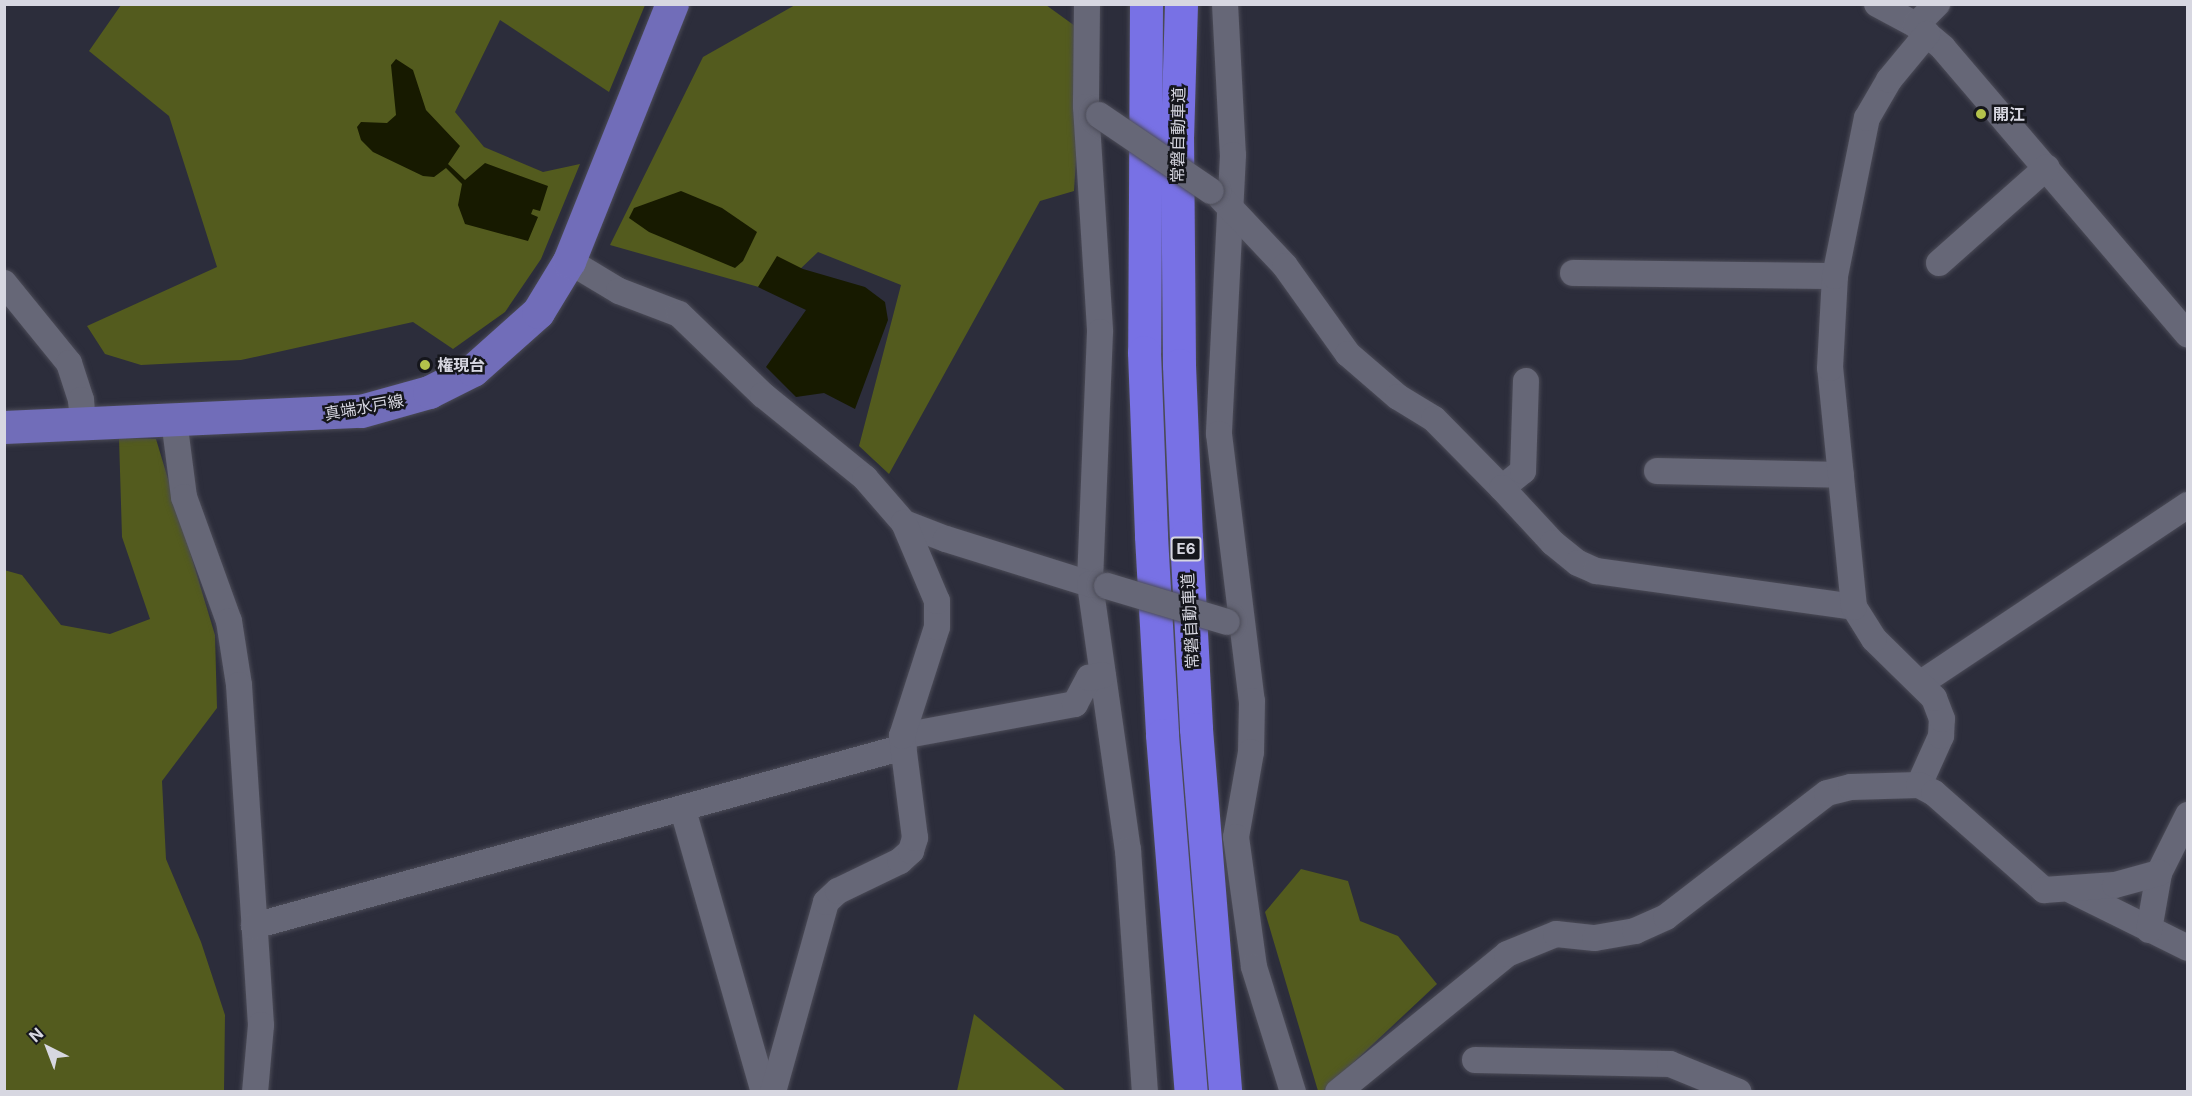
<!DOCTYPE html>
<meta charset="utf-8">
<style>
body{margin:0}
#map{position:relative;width:2192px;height:1096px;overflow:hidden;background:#2c2d3b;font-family:Inter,"Noto Sans JP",sans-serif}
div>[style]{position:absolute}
.forest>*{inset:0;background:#535b1e}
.water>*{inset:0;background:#171a00}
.roads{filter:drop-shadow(0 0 2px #4b4b57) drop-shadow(0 0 2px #4b4b57)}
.minor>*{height:26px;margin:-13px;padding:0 13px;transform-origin:13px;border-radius:13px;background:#666777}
.major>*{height:33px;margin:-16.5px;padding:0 16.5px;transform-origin:16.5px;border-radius:16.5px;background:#716db9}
.highway>*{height:33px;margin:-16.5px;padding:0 16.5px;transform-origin:16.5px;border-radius:16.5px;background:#7871e5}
.bridges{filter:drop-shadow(0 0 2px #4b4b57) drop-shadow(0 0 2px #4b4b57)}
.minor-bridge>*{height:26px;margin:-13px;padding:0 13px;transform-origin:13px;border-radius:13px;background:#666777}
.dots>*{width:16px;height:16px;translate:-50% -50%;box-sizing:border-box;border:3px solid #15161c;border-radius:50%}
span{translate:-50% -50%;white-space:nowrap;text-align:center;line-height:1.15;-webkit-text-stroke:5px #15161c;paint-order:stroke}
.shield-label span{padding:2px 4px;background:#15161c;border:2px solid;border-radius:4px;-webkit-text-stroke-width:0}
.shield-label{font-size:15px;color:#d7d7e1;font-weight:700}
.poi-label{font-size:16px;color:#d7d7e1;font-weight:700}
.left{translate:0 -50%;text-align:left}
.street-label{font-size:16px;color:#d7d7e1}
.frame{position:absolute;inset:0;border:6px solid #d7d7e1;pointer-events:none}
.north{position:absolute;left:18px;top:1018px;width:60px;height:60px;-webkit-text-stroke:4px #15161c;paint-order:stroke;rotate:318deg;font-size:16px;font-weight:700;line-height:24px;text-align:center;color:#d7d7e1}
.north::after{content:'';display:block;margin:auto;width:21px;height:27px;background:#d7d7e1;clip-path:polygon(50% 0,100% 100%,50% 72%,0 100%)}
</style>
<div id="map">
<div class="forest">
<i style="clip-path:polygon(121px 5px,645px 5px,609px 92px,500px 20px,455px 112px,484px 147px,543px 172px,580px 164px,541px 259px,505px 312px,453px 349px,413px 322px,241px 360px,141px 365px,105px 354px,87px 326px,217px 267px,169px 116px,89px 51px)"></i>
<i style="clip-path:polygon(795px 5px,1046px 5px,1075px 26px,1079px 114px,1074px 191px,1040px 201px,889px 474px,859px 446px,901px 285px,818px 252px,776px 292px,610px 245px,703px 57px)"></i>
<i style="clip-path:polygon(119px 438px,156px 439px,215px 635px,217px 708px,162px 781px,166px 859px,201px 942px,225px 1015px,224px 1091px,5px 1091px,4px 570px,22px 575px,61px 625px,110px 634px,150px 619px,122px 537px)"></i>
<i style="clip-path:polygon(1301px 869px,1348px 881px,1360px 921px,1398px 936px,1437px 984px,1323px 1091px,1318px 1091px,1265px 912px)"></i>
<i style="clip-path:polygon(974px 1014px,1066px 1091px,957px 1091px)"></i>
</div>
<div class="water">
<i style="clip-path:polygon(396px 59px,413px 70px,426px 110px,460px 146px,448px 164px,465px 180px,485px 163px,548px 186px,540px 211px,533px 209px,531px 214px,538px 217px,528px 241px,465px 224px,458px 205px,462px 184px,446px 168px,434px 177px,423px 176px,373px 152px,361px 140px,357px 127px,361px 122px,387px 123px,396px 115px,391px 65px)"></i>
<i style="clip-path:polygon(681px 191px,722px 208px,757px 232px,743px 261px,735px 268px,649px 232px,629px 218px,634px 208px)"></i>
<i style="clip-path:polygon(777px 256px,803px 269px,865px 287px,885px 302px,888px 320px,855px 409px,824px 393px,796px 397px,766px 367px,806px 310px,758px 287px)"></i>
</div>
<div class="roads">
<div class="minor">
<i style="left:1087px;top:4px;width:103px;rotate:90.6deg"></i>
<i style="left:1086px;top:107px;width:225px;rotate:86.4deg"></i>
<i style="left:1100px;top:332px;width:252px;rotate:92.3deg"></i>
<i style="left:1090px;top:584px;width:269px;rotate:81.9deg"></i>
<i style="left:1128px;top:850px;width:243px;rotate:86deg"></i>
<i style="left:1225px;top:4px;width:151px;rotate:87deg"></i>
<i style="left:1233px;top:155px;width:279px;rotate:92.9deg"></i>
<i style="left:1219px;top:434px;width:269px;rotate:83deg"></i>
<i style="left:1252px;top:701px;width:51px;rotate:91.1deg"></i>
<i style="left:1251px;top:752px;width:86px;rotate:100deg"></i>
<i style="left:1236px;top:837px;width:131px;rotate:82.1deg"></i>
<i style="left:1254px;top:967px;width:131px;rotate:72.7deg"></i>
<i style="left:1877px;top:4px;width:44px;rotate:28.3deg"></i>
<i style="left:1916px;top:25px;width:35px;rotate:40deg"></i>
<i style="left:1943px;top:48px;width:377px;rotate:49.5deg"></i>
<i style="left:1916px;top:25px;width:30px;rotate:-45deg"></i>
<i style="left:1221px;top:198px;width:93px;rotate:46.7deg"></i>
<i style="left:1285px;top:266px;width:108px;rotate:54.4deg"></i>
<i style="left:1348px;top:354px;width:66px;rotate:40.7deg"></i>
<i style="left:1398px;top:397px;width:42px;rotate:31.4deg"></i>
<i style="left:1434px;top:419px;width:97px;rotate:45.4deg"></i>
<i style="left:1502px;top:488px;width:27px;rotate:-39deg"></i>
<i style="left:1523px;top:471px;width:90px;rotate:-88.1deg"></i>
<i style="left:569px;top:261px;width:58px;rotate:31deg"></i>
<i style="left:619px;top:291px;width:64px;rotate:21deg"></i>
<i style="left:679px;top:314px;width:117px;rotate:44deg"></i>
<i style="left:763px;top:395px;width:132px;rotate:39.1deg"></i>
<i style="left:865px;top:478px;width:60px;rotate:49.1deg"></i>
<i style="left:904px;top:523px;width:45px;rotate:20.9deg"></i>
<i style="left:946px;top:539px;width:151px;rotate:17.4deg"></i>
<i style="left:1090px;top:584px;width:16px;rotate:7deg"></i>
<i style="left:1939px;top:263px;width:144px;rotate:-41.6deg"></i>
<i style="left:1573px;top:273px;width:262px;rotate:0.7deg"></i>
<i style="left:4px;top:283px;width:103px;rotate:50.9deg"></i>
<i style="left:69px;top:363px;width:39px;rotate:72deg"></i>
<i style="left:81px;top:400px;width:24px;rotate:85deg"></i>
<i style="left:174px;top:420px;width:78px;rotate:82.6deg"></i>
<i style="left:184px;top:497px;width:132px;rotate:70.1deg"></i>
<i style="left:229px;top:621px;width:65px;rotate:81.1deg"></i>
<i style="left:239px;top:685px;width:341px;rotate:86.3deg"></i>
<i style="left:261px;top:1025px;width:67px;rotate:95.1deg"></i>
<i style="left:1657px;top:471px;width:184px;rotate:1.2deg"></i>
<i style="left:1502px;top:488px;width:75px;rotate:47.2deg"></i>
<i style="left:1553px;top:543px;width:32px;rotate:39deg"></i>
<i style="left:1578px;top:563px;width:20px;rotate:24deg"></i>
<i style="left:1596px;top:571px;width:260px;rotate:7.9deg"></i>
<i style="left:1921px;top:683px;width:321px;rotate:-33.7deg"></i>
<i style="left:902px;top:736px;width:176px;rotate:-10.5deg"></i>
<i style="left:1075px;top:704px;width:30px;rotate:-62deg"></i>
<i style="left:1089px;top:678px;width:14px;rotate:-12deg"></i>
<i style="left:1919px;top:785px;width:54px;rotate:-65.8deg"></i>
<i style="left:1941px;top:736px;width:17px;rotate:-87deg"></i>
<i style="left:1942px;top:719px;width:22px;rotate:-111deg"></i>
<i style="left:1934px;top:698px;width:84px;rotate:-135.5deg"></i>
<i style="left:1874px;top:639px;width:38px;rotate:-122deg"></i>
<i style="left:1854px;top:607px;width:240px;rotate:-95.7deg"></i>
<i style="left:1830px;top:368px;width:92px;rotate:-86.9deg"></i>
<i style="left:1835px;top:276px;width:161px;rotate:-78.6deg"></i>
<i style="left:1867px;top:118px;width:44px;rotate:-59.9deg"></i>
<i style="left:1889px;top:80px;width:60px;rotate:-50.4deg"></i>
<i style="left:683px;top:810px;width:293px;rotate:74deg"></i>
<i style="left:2073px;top:891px;width:128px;rotate:26.4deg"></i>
<i style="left:254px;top:926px;width:674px;rotate:-15.4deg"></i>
<i style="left:2149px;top:930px;width:58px;rotate:-80deg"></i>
<i style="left:2159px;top:873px;width:65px;rotate:-63.4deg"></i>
<i style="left:1475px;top:1060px;width:195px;rotate:1.2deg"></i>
<i style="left:1670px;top:1064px;width:74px;rotate:22.1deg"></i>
<i style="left:773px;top:1092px;width:197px;rotate:-74.4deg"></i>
<i style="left:826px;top:902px;width:16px;rotate:-43deg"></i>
<i style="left:838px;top:891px;width:69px;rotate:-25.8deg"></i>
<i style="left:900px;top:861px;width:15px;rotate:-42deg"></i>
<i style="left:911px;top:851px;width:14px;rotate:-73deg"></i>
<i style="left:915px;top:838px;width:103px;rotate:-97.3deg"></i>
<i style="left:902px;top:736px;width:114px;rotate:-72.2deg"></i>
<i style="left:937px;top:627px;width:26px;rotate:-90deg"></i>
<i style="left:937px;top:601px;width:85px;rotate:-112.9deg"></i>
<i style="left:1338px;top:1092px;width:218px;rotate:-39.2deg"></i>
<i style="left:1507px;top:954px;width:53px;rotate:-22.2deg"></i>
<i style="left:1556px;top:934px;width:39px;rotate:6deg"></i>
<i style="left:1595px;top:938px;width:41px;rotate:-9.9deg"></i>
<i style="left:1635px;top:931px;width:34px;rotate:-24deg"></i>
<i style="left:1666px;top:917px;width:203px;rotate:-37.6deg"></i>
<i style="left:1827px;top:793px;width:25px;rotate:-14deg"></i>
<i style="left:1851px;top:787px;width:68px;rotate:-1.7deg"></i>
<i style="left:1919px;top:785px;width:17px;rotate:28deg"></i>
<i style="left:1934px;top:793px;width:147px;rotate:41.4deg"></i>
<i style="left:2044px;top:890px;width:71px;rotate:-4deg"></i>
<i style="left:2115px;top:885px;width:46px;rotate:-15.3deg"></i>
</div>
<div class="major">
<i style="left:4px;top:427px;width:357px;rotate:-2.6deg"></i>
<i style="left:361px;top:411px;width:71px;rotate:-15.6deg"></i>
<i style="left:429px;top:392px;width:49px;rotate:-26.6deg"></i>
<i style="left:473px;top:370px;width:87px;rotate:-41.7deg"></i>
<i style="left:538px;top:312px;width:60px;rotate:-58.7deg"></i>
<i style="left:569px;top:261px;width:277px;rotate:-68.2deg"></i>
</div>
<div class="highway">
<i style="left:1146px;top:4px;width:348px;rotate:90.3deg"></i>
<i style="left:1144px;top:352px;width:184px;rotate:87.8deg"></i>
<i style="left:1151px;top:536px;width:199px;rotate:86.8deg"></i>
<i style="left:1162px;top:735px;width:358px;rotate:85.4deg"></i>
<i style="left:1181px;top:4px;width:132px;rotate:91.7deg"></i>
<i style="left:1177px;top:136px;width:229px;rotate:89.5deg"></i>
<i style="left:1179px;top:365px;width:172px;rotate:87.7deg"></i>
<i style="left:1186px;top:537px;width:192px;rotate:87deg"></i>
<i style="left:1196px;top:729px;width:364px;rotate:85.4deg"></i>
</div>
</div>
<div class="bridges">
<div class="minor-bridge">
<i style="left:1099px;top:115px;width:135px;rotate:34.2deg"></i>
<i style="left:1107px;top:586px;width:125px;rotate:16.7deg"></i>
</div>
</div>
<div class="dots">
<i style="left:1981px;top:114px;background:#b3c24b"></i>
<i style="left:425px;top:365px;background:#b3c24b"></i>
</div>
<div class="shield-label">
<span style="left:1186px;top:549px">E6</span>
</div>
<div class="poi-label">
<span class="left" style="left:1993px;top:114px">開江</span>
<span class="left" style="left:437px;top:365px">権現台</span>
</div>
<div class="street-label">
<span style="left:1178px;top:135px;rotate:-89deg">常磐自動車道</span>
<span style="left:364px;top:407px;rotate:-10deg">真端水戸線</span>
<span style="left:1190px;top:621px;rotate:-93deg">常磐自動車道</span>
</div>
<div class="frame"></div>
<div class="north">N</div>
</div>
